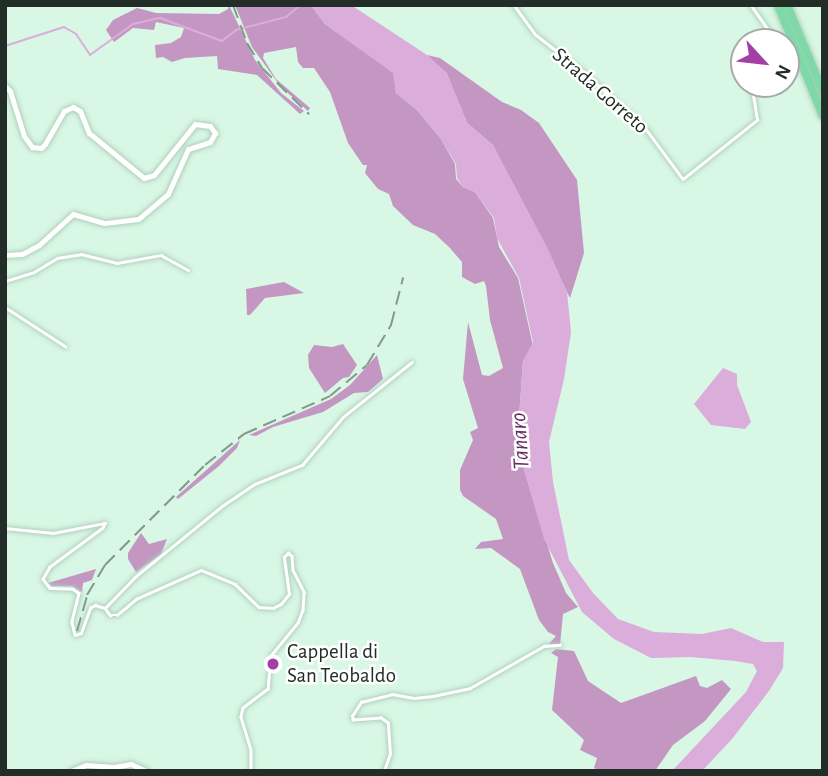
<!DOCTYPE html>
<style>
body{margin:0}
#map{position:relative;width:828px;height:776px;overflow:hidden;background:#d8f7e4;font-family:"Alegreya Sans",sans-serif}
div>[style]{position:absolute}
.forest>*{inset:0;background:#c397c2}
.water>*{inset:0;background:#daadda}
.stream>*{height:2px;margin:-1px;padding:0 1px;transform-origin:1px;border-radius:1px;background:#daadda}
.roads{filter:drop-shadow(0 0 2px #b0cfbd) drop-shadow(0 0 2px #b0cfbd)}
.street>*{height:2.5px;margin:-1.25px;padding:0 1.25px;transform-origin:1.25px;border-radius:1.25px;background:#fff}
.secondary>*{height:5px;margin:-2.5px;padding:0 2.5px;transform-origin:2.5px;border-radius:2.5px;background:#fff}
.highway>*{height:8px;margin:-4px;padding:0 4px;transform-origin:4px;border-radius:4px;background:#7ed8a8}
.rail>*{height:2px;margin-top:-1px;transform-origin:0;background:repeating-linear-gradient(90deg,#83998c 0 14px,transparent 0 21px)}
.dots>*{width:19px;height:19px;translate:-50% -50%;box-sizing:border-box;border:4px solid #fff;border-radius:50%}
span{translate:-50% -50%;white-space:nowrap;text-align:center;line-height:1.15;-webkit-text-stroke:5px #fff;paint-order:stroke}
.street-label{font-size:21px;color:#212d26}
.poi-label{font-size:21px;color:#212d26}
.left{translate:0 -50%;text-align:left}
.water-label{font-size:23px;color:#632d64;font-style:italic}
.frame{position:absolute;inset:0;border:7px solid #212d26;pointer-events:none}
.north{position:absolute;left:730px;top:28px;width:70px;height:70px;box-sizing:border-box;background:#fff;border:2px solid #a6aba8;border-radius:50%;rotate:117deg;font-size:19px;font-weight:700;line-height:28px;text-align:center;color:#212d26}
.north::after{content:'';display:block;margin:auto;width:24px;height:32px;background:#a33fa5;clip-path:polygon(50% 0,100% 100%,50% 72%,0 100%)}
</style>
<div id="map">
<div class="forest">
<i style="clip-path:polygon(229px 5px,255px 60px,281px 93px,304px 111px,300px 114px,257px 75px,218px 69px,217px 56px,185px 58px,172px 62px,163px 57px,156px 58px,155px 45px,171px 43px,181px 37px,184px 28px,156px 22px,154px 30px,133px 28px,114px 42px,106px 30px,113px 20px,137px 8px,156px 13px,219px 14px,228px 9px)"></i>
<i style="clip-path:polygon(235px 5px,311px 5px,325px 24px,394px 73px,396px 93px,417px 110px,441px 139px,455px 164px,456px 179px,463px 187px,475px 192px,493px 218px,499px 247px,518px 278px,533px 346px,523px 361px,518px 432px,524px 470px,553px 563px,566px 593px,578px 607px,563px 614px,560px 645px,549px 644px,556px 636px,548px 632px,539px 620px,520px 569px,491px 548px,475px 549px,481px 542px,503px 539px,496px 519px,463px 496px,460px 490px,460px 470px,473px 440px,470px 432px,478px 428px,463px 379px,468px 322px,482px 375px,489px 376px,503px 368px,490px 320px,486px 286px,484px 281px,475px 284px,462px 277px,462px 262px,449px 247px,435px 234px,413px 225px,393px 206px,389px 194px,378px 189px,365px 173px,367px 165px,363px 165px,348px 143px,330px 92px,314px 68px,303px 68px,298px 62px,296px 47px,264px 53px,263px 58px,276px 79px,310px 108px,308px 111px,281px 87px,252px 47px)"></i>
<i style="clip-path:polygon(427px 55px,440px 58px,502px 102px,521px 110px,539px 123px,577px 180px,584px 253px,570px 298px,493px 145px,467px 123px,447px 74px)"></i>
<i style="clip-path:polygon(284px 282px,304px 293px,265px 298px,250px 315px,247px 315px,246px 289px)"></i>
<i style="clip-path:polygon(343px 344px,357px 365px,349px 377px,343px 378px,325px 393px,309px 368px,308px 355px,314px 345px,332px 347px)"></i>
<i style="clip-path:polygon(377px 355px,383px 379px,368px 392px,354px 393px,323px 412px,273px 427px,256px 436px,249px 435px,331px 399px,350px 385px)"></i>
<i style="clip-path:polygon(240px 440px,237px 448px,219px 466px,178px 499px,176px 497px)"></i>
<i style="clip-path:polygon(141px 533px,149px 544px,167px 539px,161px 554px,136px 572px,128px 559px,128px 553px)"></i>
<i style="clip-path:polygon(96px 569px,92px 580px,83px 583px,82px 592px,71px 586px,52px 586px,48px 583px)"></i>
<i style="clip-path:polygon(556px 649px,574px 651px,588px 681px,621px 703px,696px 676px,700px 686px,707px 688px,722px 680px,731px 689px,705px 721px,673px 745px,655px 771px,601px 771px,594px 768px,597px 758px,580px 750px,584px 740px,552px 710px,558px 657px,551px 653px)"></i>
</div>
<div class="water">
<i style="clip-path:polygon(311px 5px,351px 5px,427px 55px,447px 73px,467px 123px,493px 145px,548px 249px,567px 292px,571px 332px,564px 379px,549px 442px,553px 482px,569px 560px,593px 593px,618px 619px,654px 632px,702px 634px,731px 628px,763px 642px,784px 642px,783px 668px,769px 691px,732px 739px,702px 771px,672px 771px,746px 692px,757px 671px,753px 664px,735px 661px,691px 657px,651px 658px,614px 639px,582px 612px,544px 539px,524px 470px,518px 432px,523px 361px,533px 342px,519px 278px,497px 238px,494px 218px,475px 192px,463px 187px,457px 178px,456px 164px,441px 139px,417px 110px,396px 93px,393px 73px,325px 24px)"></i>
<i style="clip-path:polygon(723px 368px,737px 374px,737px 385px,751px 422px,745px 429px,711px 425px,694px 404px)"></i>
</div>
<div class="stream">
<i style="left:5px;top:46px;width:62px;rotate:-17.9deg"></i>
<i style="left:64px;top:27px;width:14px;rotate:30deg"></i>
<i style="left:76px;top:34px;width:25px;rotate:56deg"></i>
<i style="left:90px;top:55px;width:53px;rotate:-35.8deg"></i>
<i style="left:133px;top:24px;width:28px;rotate:-13deg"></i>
<i style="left:160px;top:18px;width:66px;rotate:20.4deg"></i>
<i style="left:222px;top:41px;width:18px;rotate:-38deg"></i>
<i style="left:236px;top:30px;width:52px;rotate:-14.6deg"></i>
<i style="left:286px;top:17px;width:19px;rotate:-39deg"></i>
</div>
<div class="roads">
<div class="street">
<i style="left:514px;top:5px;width:36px;rotate:54deg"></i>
<i style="left:535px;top:34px;width:63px;rotate:38deg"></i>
<i style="left:585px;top:73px;width:83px;rotate:42.6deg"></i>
<i style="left:646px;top:129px;width:62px;rotate:53.5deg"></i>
<i style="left:683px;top:179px;width:95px;rotate:-38.6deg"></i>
<i style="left:757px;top:120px;width:36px;rotate:-99deg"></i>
<i style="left:751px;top:5px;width:45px;rotate:54.9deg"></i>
<i style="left:5px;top:281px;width:30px;rotate:-17deg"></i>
<i style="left:34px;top:272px;width:27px;rotate:-31deg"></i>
<i style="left:57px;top:258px;width:24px;rotate:-9deg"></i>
<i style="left:81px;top:254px;width:37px;rotate:14deg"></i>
<i style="left:117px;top:263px;width:45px;rotate:-10.3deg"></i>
<i style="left:161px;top:255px;width:31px;rotate:29deg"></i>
<i style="left:5px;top:307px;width:72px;rotate:33deg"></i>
<i style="left:5px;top:528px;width:48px;rotate:5.9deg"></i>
<i style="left:53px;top:533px;width:53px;rotate:-10.9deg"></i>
<i style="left:105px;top:523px;width:5px;rotate:112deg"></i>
<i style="left:103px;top:528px;width:66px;rotate:143.7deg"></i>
<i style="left:50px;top:567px;width:14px;rotate:120deg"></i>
<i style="left:43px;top:579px;width:11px;rotate:52deg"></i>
<i style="left:50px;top:588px;width:23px;rotate:2deg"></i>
<i style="left:73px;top:589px;width:7px;rotate:34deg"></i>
<i style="left:79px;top:593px;width:30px;rotate:104deg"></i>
<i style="left:72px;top:622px;width:13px;rotate:77deg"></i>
<i style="left:75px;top:635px;width:6px;rotate:-18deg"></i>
<i style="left:81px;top:633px;width:27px;rotate:-70deg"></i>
<i style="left:90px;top:608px;width:6px;rotate:-31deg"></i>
<i style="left:95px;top:605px;width:10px;rotate:17deg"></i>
<i style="left:105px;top:608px;width:9px;rotate:54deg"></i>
<i style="left:110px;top:615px;width:7px"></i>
<i style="left:117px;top:615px;width:25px;rotate:-40deg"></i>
<i style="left:136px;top:599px;width:71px;rotate:-24deg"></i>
<i style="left:201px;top:570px;width:37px;rotate:22deg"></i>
<i style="left:235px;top:584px;width:33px;rotate:44deg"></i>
<i style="left:259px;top:607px;width:14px;rotate:4deg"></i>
<i style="left:273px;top:608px;width:9px;rotate:-27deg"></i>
<i style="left:281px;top:604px;width:13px;rotate:-51deg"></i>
<i style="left:289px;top:594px;width:37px;rotate:-98deg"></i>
<i style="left:284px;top:557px;width:6px;rotate:-45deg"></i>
<i style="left:288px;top:553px;width:5px;rotate:37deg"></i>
<i style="left:292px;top:556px;width:14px;rotate:86deg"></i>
<i style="left:293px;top:570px;width:25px;rotate:63deg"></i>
<i style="left:304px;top:592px;width:18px;rotate:93deg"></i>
<i style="left:303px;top:610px;width:14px;rotate:111deg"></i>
<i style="left:298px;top:623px;width:43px;rotate:129.3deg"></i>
<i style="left:271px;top:656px;width:33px;rotate:95deg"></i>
<i style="left:268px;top:689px;width:31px;rotate:143deg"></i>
<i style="left:243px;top:708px;width:9px;rotate:103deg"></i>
<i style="left:241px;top:717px;width:34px;rotate:73deg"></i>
<i style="left:251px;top:750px;width:21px;rotate:90deg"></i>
<i style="left:105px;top:608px;width:43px;rotate:-45.9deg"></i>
<i style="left:135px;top:577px;width:112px;rotate:-39.2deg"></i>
<i style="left:222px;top:506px;width:40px;rotate:-34deg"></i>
<i style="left:255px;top:484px;width:51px;rotate:-22deg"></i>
<i style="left:302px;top:465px;width:63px;rotate:-49.5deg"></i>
<i style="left:343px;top:417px;width:88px;rotate:-38.6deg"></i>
<i style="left:384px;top:771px;width:18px;rotate:-71deg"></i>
<i style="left:390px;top:754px;width:31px;rotate:-94deg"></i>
<i style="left:388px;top:723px;width:9px;rotate:-144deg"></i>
<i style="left:381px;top:718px;width:28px;rotate:176deg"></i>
<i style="left:353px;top:720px;width:4px;rotate:-104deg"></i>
<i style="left:352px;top:716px;width:17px;rotate:-57deg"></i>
<i style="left:361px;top:702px;width:32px;rotate:-14deg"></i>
<i style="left:392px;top:694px;width:22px;rotate:10deg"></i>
<i style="left:414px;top:698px;width:19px;rotate:-6deg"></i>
<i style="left:433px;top:696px;width:38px;rotate:-12deg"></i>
<i style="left:470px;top:688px;width:85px;rotate:-29.6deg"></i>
<i style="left:544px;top:646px;width:16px;rotate:-4deg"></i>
</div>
<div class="secondary">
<i style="left:5px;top:86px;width:7px;rotate:45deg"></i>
<i style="left:10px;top:91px;width:47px;rotate:72.7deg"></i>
<i style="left:24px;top:136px;width:14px;rotate:54deg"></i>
<i style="left:32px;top:147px;width:9px;rotate:6deg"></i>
<i style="left:41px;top:148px;width:6px;rotate:-45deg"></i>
<i style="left:45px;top:144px;width:38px;rotate:-60deg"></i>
<i style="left:64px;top:111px;width:10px;rotate:-24deg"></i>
<i style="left:73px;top:107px;width:8px;rotate:30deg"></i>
<i style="left:80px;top:111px;width:24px;rotate:68deg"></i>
<i style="left:89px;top:133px;width:71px;rotate:39.3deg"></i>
<i style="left:144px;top:178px;width:10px;rotate:-17deg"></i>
<i style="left:154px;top:175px;width:65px;rotate:-51.2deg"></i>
<i style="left:195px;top:124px;width:15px;rotate:8deg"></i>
<i style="left:210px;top:126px;width:9px;rotate:54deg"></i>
<i style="left:215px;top:133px;width:10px;rotate:119deg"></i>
<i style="left:210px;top:142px;width:23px;rotate:162deg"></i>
<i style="left:188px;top:149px;width:49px;rotate:114deg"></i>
<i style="left:168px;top:194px;width:39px;rotate:140deg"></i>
<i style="left:138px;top:219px;width:34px;rotate:173deg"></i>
<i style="left:104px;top:223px;width:32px;rotate:-164deg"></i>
<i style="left:73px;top:214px;width:46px;rotate:137.6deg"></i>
<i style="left:39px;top:245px;width:19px;rotate:152deg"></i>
<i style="left:22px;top:254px;width:17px;rotate:177deg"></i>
<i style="left:71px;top:771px;width:16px;rotate:-22deg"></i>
<i style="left:86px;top:765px;width:28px;rotate:4deg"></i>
<i style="left:114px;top:767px;width:17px;rotate:-10deg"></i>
<i style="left:131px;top:764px;width:17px;rotate:25deg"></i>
</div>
<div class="highway">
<i style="left:778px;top:5px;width:120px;rotate:67.9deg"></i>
<i style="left:787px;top:5px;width:94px;rotate:67.5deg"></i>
</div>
</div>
<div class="rail">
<i style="left:233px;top:5px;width:40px;rotate:69.8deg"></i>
<i style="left:247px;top:43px;width:29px;rotate:59deg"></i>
<i style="left:262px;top:68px;width:66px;rotate:44.4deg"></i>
<i style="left:77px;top:631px;width:37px;rotate:-74deg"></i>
<i style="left:87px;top:595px;width:35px;rotate:-59deg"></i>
<i style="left:105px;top:565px;width:141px;rotate:-45deg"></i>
<i style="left:205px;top:465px;width:50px;rotate:-38.5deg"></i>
<i style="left:244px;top:434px;width:94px;rotate:-23.8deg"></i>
<i style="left:330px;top:396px;width:48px;rotate:-40deg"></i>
<i style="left:367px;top:365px;width:47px;rotate:-59deg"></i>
<i style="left:391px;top:325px;width:49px;rotate:-75.7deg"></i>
</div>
<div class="dots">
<i style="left:273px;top:664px;background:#a33fa5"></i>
</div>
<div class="street-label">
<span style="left:600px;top:91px;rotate:41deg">Strada Gorreto</span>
</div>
<div class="poi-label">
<span class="left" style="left:287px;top:664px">Cappella di<br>San Teobaldo</span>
</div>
<div class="water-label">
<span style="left:521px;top:441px;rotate:-94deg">Tanaro</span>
</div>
<div class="frame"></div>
<div class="north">N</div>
</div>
